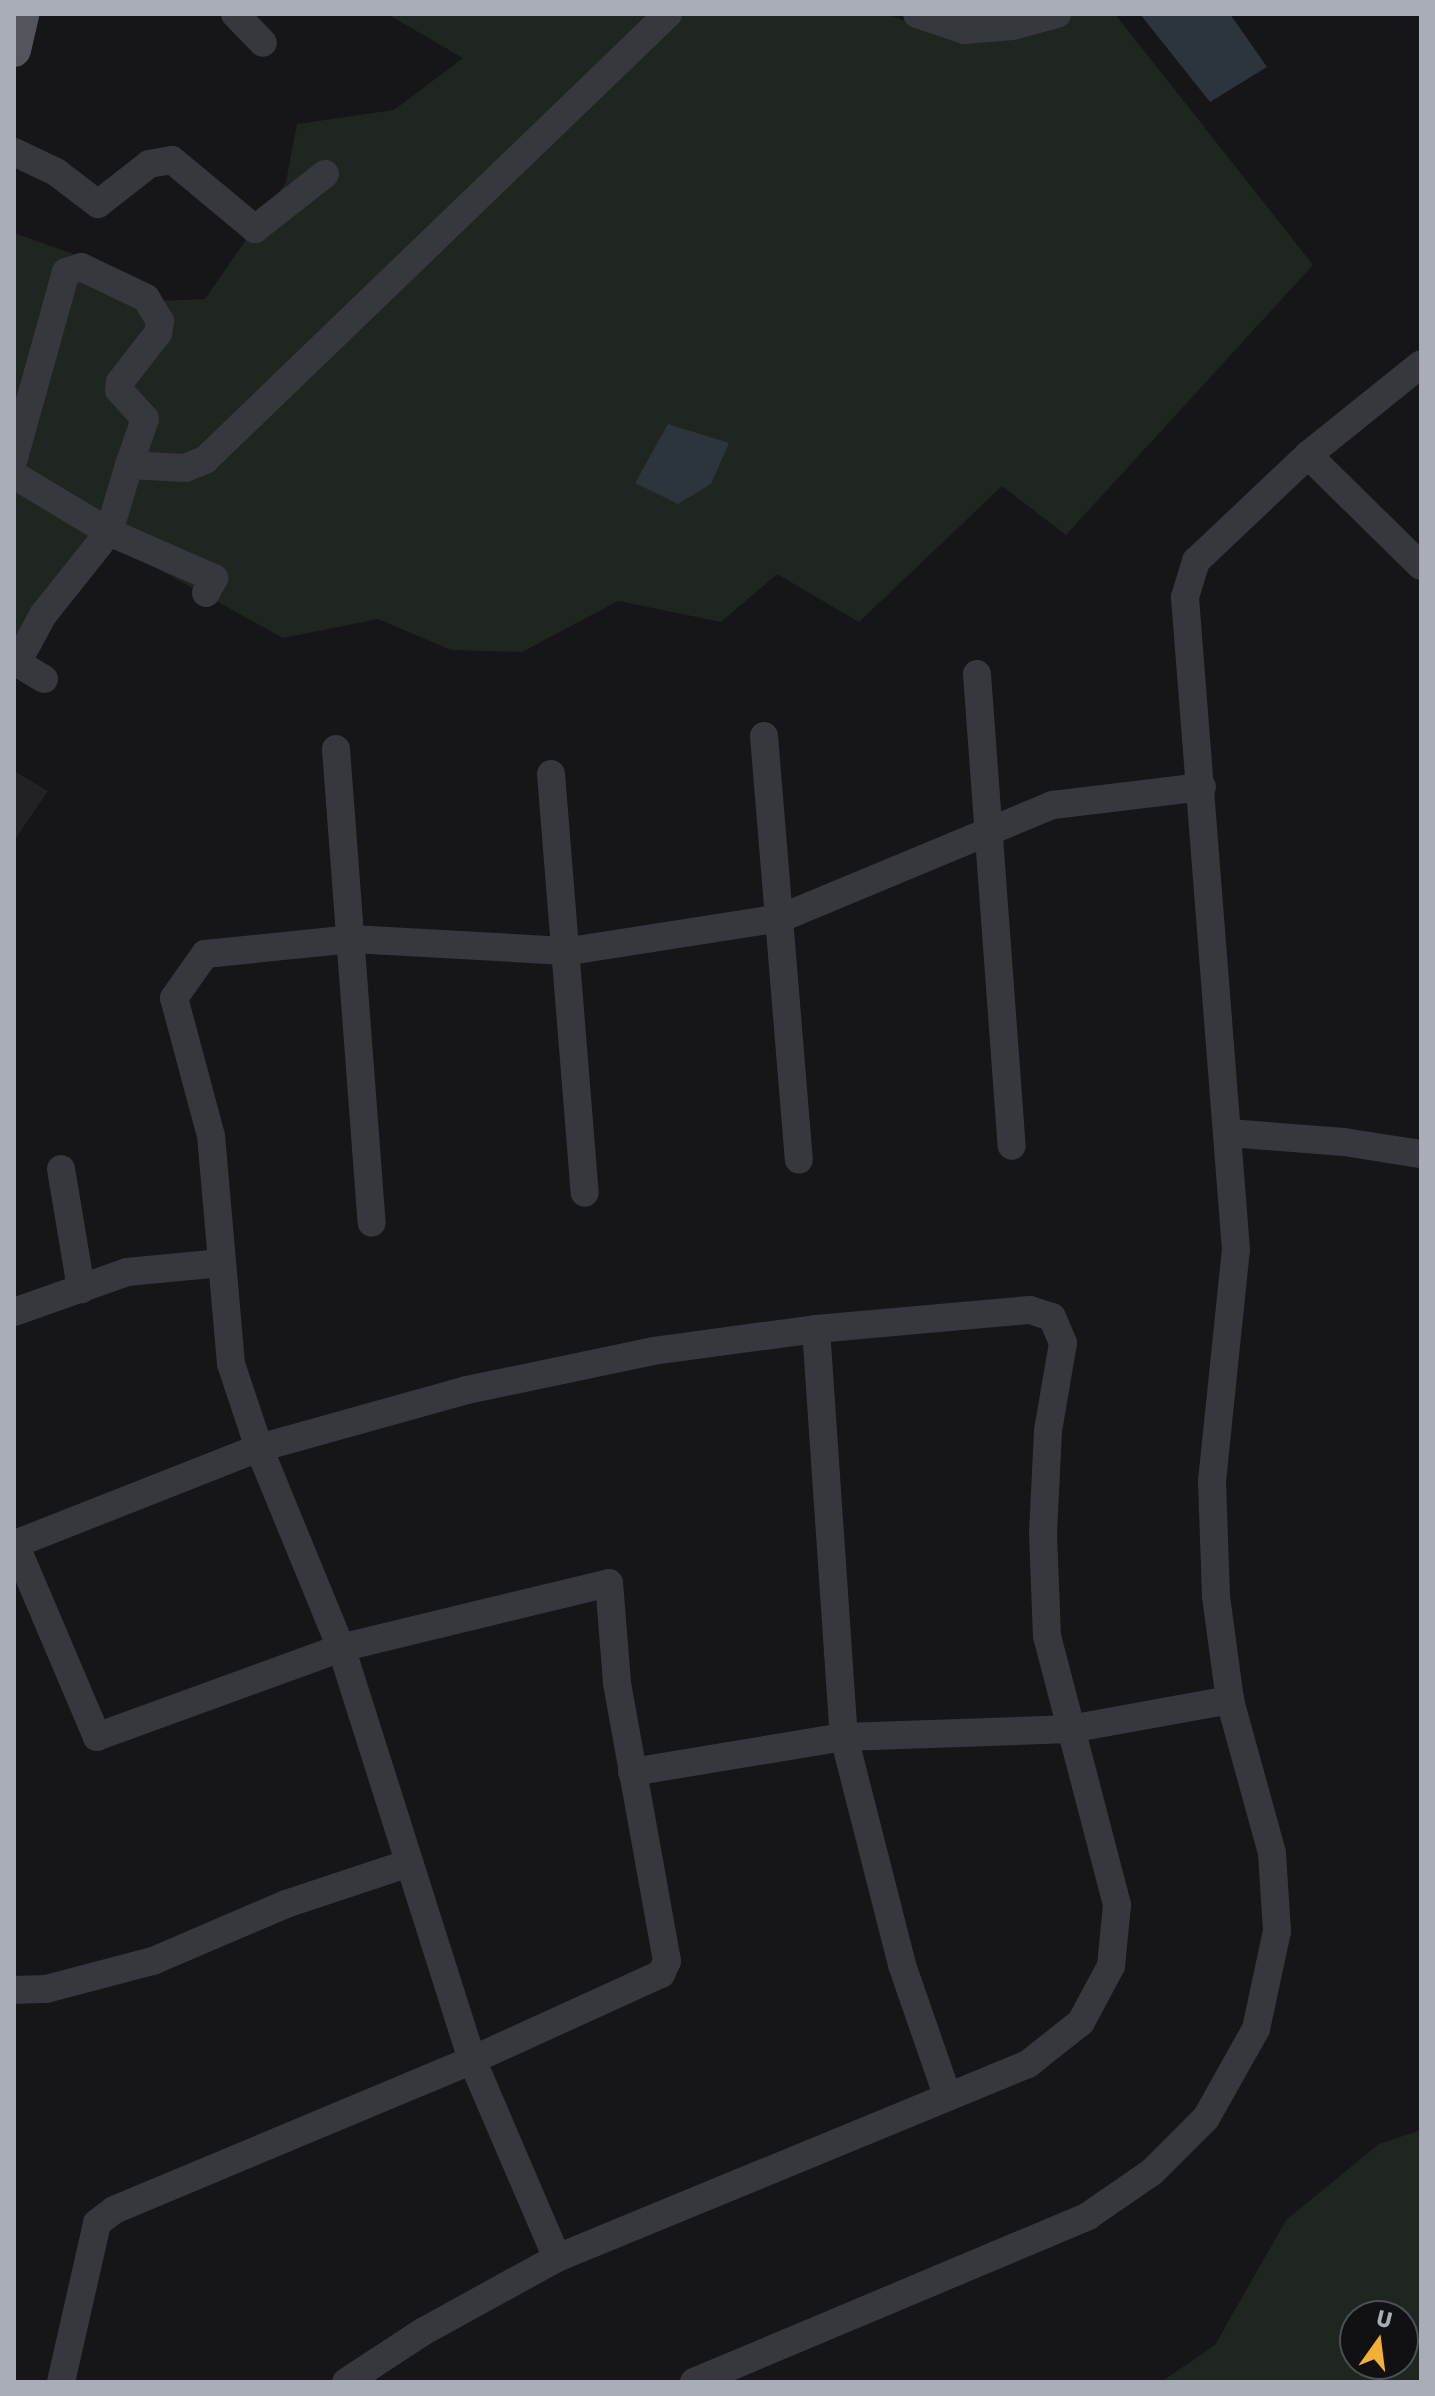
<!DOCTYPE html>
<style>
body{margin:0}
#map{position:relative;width:1435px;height:2396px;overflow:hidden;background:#161618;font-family:Jost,sans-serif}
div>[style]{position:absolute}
.built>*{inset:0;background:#222225}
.green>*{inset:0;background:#1e261f}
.water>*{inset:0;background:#2c353c}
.minor>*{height:28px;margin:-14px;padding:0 14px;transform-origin:14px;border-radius:14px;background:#37383d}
.major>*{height:34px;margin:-17px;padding:0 17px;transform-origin:17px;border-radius:17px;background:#53555c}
span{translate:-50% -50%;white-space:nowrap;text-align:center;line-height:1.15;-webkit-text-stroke:6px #111113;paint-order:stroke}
.frame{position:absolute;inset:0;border:16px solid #a8adb8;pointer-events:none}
.north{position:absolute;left:1339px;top:2300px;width:80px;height:80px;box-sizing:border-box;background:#111113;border:2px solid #4d4f55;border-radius:50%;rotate:14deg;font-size:22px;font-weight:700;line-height:32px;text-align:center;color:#a8adb8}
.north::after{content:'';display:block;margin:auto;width:28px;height:36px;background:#f2b134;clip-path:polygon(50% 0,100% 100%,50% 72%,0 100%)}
</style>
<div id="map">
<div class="built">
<i style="clip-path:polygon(14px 771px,48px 791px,14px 841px)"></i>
</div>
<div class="green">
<i style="clip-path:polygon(387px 14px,887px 14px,964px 43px,1030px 32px,1076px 14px,1115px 14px,1313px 265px,1066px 535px,1002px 486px,859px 622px,777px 574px,721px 622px,618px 601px,522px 652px,451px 650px,378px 619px,283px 638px,107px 541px,14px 672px,14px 233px,71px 253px,161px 301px,205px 299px,286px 182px,297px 124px,394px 110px,463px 58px)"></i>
<i style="clip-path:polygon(evenodd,1421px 2130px,1421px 2382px,1161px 2382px,1215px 2345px,1286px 2220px,1379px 2144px,1421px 2130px,1355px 2316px,1403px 2316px,1403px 2364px,1355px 2364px,1355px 2316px)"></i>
</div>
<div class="water">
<i style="clip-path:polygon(1140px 14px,1230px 14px,1267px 67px,1210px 102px)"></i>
<i style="clip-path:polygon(668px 424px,729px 443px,711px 484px,678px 504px,635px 483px)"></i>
</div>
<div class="minor">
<i style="left:235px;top:14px;width:40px;rotate:46deg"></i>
<i style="left:917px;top:14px;width:51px;rotate:18.4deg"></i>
<i style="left:965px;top:30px;width:48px;rotate:-4.8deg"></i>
<i style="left:1013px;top:26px;width:46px;rotate:-15.3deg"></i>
<i style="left:14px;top:152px;width:47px;rotate:25.5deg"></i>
<i style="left:56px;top:172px;width:53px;rotate:37.3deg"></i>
<i style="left:98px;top:204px;width:65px;rotate:-38.1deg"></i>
<i style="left:149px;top:164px;width:23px;rotate:-10deg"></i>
<i style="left:172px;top:160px;width:108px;rotate:39.7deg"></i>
<i style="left:255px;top:229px;width:89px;rotate:-38.2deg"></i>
<i style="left:1308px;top:455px;width:158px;rotate:44.5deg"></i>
<i style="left:14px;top:458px;width:193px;rotate:-74.4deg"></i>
<i style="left:66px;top:272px;width:16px;rotate:-18deg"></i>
<i style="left:81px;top:267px;width:72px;rotate:25.5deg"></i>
<i style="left:146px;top:298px;width:27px;rotate:59deg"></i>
<i style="left:160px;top:321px;width:12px;rotate:99deg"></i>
<i style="left:158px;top:333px;width:62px;rotate:127.8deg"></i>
<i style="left:120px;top:382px;width:8px;rotate:97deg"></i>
<i style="left:119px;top:390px;width:39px;rotate:48deg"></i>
<i style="left:145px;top:419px;width:49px;rotate:109.2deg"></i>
<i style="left:14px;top:475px;width:111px;rotate:31deg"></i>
<i style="left:109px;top:532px;width:70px;rotate:-73.4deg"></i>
<i style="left:129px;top:465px;width:56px;rotate:3.1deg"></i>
<i style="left:185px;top:468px;width:22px;rotate:-22deg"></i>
<i style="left:205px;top:460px;width:643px;rotate:-43.93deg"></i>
<i style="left:977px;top:674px;width:473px;rotate:85.8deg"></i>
<i style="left:44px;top:679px;width:31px;rotate:-149deg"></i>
<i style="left:17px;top:663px;width:55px;rotate:-61.6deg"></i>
<i style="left:43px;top:615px;width:106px;rotate:-51.5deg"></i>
<i style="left:109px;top:532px;width:115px;rotate:23.7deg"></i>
<i style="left:214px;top:578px;width:17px;rotate:118deg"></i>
<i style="left:764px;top:736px;width:425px;rotate:85.3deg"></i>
<i style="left:336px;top:749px;width:475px;rotate:85.7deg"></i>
<i style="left:551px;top:774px;width:420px;rotate:85.4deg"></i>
<i style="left:1229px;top:1133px;width:115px;rotate:4.5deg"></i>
<i style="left:1344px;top:1142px;width:78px;rotate:8.9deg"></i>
<i style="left:61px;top:1169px;width:122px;rotate:80.5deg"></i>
<i style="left:14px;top:1312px;width:120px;rotate:-19.5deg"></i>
<i style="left:127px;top:1272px;width:95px;rotate:-5.4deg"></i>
<i style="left:816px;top:1329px;width:409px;rotate:86.1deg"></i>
<i style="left:844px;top:1737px;width:235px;rotate:75.7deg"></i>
<i style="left:902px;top:1965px;width:138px;rotate:70.9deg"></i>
<i style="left:632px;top:1772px;width:215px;rotate:-9.4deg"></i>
<i style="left:844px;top:1737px;width:226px;rotate:-2deg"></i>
<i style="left:1070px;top:1729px;width:163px;rotate:-10.3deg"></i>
<i style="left:14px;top:1990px;width:32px;rotate:-2deg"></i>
<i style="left:46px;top:1989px;width:111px;rotate:-14.7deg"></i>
<i style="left:153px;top:1961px;width:145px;rotate:-23.2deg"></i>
<i style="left:286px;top:1904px;width:130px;rotate:-18.4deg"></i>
<i style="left:557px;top:2258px;width:215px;rotate:-113.2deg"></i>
<i style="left:472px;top:2060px;width:432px;rotate:-107.6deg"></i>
<i style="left:341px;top:1648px;width:216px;rotate:-112.3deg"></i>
<i style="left:259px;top:1448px;width:89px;rotate:-108.4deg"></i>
<i style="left:231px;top:1364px;width:229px;rotate:-95deg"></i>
<i style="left:211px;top:1136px;width:143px;rotate:-105deg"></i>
<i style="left:174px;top:998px;width:54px;rotate:-54.8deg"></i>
<i style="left:205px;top:954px;width:148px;rotate:-5.8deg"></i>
<i style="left:352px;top:939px;width:218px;rotate:3.2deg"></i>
<i style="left:570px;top:951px;width:214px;rotate:-8.9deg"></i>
<i style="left:781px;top:918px;width:295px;rotate:-22.6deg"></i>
<i style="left:1053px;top:805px;width:150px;rotate:-6.9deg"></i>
<i style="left:61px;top:2382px;width:163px;rotate:-77.2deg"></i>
<i style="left:97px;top:2223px;width:21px;rotate:-37deg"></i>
<i style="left:114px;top:2210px;width:388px;rotate:-22.7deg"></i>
<i style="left:472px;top:2060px;width:208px;rotate:-24.5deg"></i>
<i style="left:661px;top:1974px;width:14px;rotate:-65deg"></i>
<i style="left:667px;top:1961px;width:283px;rotate:-100.2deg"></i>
<i style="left:617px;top:1682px;width:99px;rotate:-94.6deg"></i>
<i style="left:609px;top:1583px;width:276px;rotate:166.4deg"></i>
<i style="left:341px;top:1648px;width:260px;rotate:160deg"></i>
<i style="left:97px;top:1737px;width:210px;rotate:-113deg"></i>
<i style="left:15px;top:1544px;width:262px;rotate:-21.5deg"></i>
<i style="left:259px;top:1448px;width:216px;rotate:-15.6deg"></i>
<i style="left:467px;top:1390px;width:190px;rotate:-11.8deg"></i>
<i style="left:653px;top:1351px;width:164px;rotate:-7.7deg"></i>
<i style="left:816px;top:1329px;width:215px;rotate:-5.1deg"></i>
<i style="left:1030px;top:1310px;width:23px;rotate:18deg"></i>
<i style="left:1052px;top:1317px;width:28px;rotate:67deg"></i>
<i style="left:1063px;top:1343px;width:89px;rotate:99.7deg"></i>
<i style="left:1048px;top:1431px;width:102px;rotate:92.8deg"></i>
<i style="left:1043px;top:1533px;width:103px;rotate:87.8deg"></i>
<i style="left:1047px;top:1636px;width:278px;rotate:75.4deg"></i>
<i style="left:1117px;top:1905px;width:61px;rotate:95.6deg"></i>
<i style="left:1111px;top:1966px;width:64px;rotate:118.2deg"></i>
<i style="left:1081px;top:2022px;width:68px;rotate:141.6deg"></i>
<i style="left:1028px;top:2064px;width:509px;rotate:157.61deg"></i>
<i style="left:557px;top:2258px;width:152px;rotate:151.2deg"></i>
<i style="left:424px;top:2331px;width:93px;rotate:146.8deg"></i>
<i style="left:694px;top:2382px;width:428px;rotate:-22.8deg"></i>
<i style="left:1088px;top:2216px;width:78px;rotate:-34.5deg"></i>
<i style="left:1152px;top:2172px;width:76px;rotate:-45deg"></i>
<i style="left:1206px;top:2118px;width:102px;rotate:-60.7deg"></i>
<i style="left:1256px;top:2029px;width:100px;rotate:-77.9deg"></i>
<i style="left:1277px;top:1931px;width:78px;rotate:-93.7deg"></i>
<i style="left:1272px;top:1853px;width:159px;rotate:-105.4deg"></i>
<i style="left:1230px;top:1700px;width:105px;rotate:-97.7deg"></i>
<i style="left:1216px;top:1596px;width:115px;rotate:-92deg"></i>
<i style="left:1212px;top:1481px;width:232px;rotate:-84.1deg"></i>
<i style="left:1236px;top:1250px;width:655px;rotate:-94.47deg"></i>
<i style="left:1185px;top:597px;width:38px;rotate:-73deg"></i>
<i style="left:1196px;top:561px;width:154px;rotate:-43.4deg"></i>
<i style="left:1308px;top:455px;width:145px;rotate:-38.8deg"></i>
</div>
<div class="major">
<i style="left:14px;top:50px;width:37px;rotate:-77deg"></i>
</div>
<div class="frame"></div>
<div class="north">U</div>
</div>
